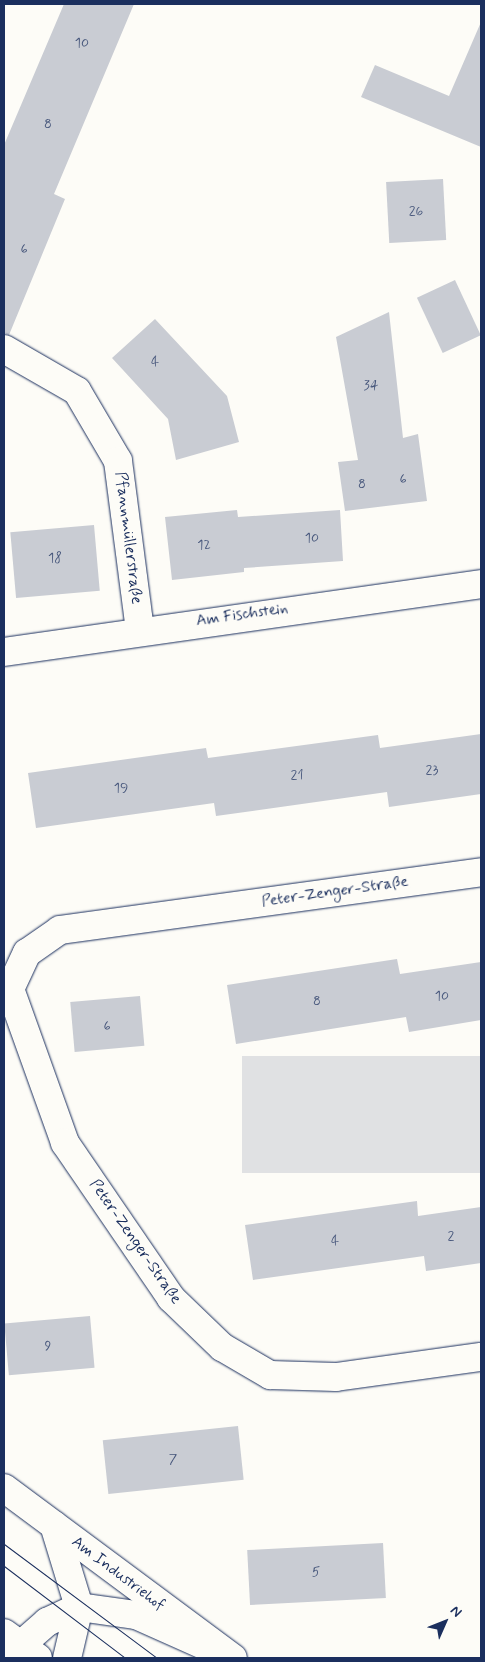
<!DOCTYPE html>
<meta charset="utf-8">
<style>
body{margin:0}
#map{position:relative;width:485px;height:1662px;overflow:hidden;background:#fdfcf7;font-family:Mynerve,sans-serif}
div>[style]{position:absolute}
.green>*{inset:0;background:#e0e1e3;transform-origin:0 0}
.building>*{inset:0;background:#c9ccd3;transform-origin:0 0}
.roads{filter:drop-shadow(0 0 1px #1b2f5e) drop-shadow(0 0 1px #1b2f5e)}
.minor>*{height:28px;margin:-14px;padding:0 14px;transform-origin:14px;border-radius:14px;background:#fdfcf7}
.secondary>*{height:28px;margin:-14px;padding:0 14px;transform-origin:14px;border-radius:14px;background:#fdfcf7}
.tram>*{height:1px;margin:-0.5px;padding:0 0.5px;transform-origin:0.5px;border-radius:0.5px;background:#1b2f5e}
span{translate:-50% -50%;white-space:nowrap;text-align:center;line-height:1.15;-webkit-text-stroke:5px #fdfcf7;paint-order:stroke}
.number-label{font-size:14px;color:#46567b}
.number-label span{-webkit-text-stroke-width:0}
.street-label{font-size:16px;color:#1b2f5e}
.frame{position:absolute;inset:0;border:5px solid #1b2f5e;pointer-events:none}
.north{position:absolute;left:420px;top:1597px;width:50px;height:50px;-webkit-text-stroke:4px #fdfcf7;paint-order:stroke;rotate:46deg;font-size:14px;font-weight:700;line-height:20px;text-align:center;color:#1b2f5e}
.north::after{content:'';display:block;margin:auto;width:18px;height:22px;background:#1b2f5e;clip-path:polygon(50% 0,100% 100%,50% 72%,0 100%)}
</style>
<div id="map">
<div class="green">
<i style="left:481px;top:1056px;width:117px;height:239px;rotate:90deg"></i>
</div>
<div class="building">
<i style="clip-path:polygon(64px 4px,134px 4px,54px 194px,65px 199px,9px 335px,4px 333px,4px 145px)"></i>
<i style="clip-path:polygon(481px 22px,481px 147px,361px 97px,375px 65px,449px 96px)"></i>
<i style="left:443px;top:179px;width:61px;height:57px;rotate:87deg"></i>
<i style="left:455px;top:280px;width:61px;height:42px;rotate:65deg"></i>
<i style="clip-path:polygon(389px 312px,403px 438px,418px 434px,427px 501px,345px 511px,338px 462px,358px 460px,336px 337px)"></i>
<i style="clip-path:polygon(155px 319px,227px 396px,239px 442px,176px 460px,168px 419px,112px 358px)"></i>
<i style="clip-path:polygon(237px 510px,238px 517px,340px 510px,343px 561px,244px 568px,244px 572px,172px 580px,165px 517px)"></i>
<i style="left:94px;top:525px;width:66px;height:84px;rotate:85deg"></i>
<i style="clip-path:polygon(481px 734px,481px 794px,389px 807px,387px 792px,216px 816px,214px 803px,36px 828px,28px 773px,206px 748px,208px 758px,378px 735px,380px 748px)"></i>
<i style="clip-path:polygon(397px 959px,400px 974px,481px 962px,481px 1020px,409px 1032px,406px 1017px,236px 1044px,227px 985px)"></i>
<i style="left:140px;top:996px;width:50px;height:70px;rotate:85deg"></i>
<i style="clip-path:polygon(417px 1201px,418px 1216px,481px 1207px,481px 1263px,426px 1271px,424px 1256px,253px 1280px,245px 1225px)"></i>
<i style="left:90px;top:1316px;width:52px;height:86px;rotate:85deg"></i>
<i style="left:238px;top:1426px;width:54px;height:136px;rotate:84deg"></i>
<i style="left:383px;top:1543px;width:55px;height:136px;rotate:87deg"></i>
</div>
<div class="roads">
<div class="minor">
<i style="left:4px;top:349px;width:84px;rotate:29.9deg"></i>
<i style="left:77px;top:391px;width:81px;rotate:59.6deg"></i>
<i style="left:118px;top:461px;width:170px;rotate:82.6deg"></i>
<i style="left:4px;top:652px;width:482px;rotate:-8.1deg"></i>
<i style="left:10px;top:989px;width:164px;rotate:70.3deg"></i>
<i style="left:65px;top:1143px;width:188px;rotate:55.6deg"></i>
<i style="left:171px;top:1298px;width:71px;rotate:43.9deg"></i>
<i style="left:222px;top:1347px;width:56px;rotate:30.3deg"></i>
<i style="left:270px;top:1375px;width:66px;rotate:1.7deg"></i>
<i style="left:336px;top:1377px;width:146px;rotate:-7.9deg"></i>
<i style="left:4px;top:990px;width:6px;rotate:-9deg"></i>
<i style="left:10px;top:989px;width:40px;rotate:-65deg"></i>
<i style="left:27px;top:953px;width:40px;rotate:-34.9deg"></i>
<i style="left:60px;top:930px;width:425px;rotate:-7.8deg"></i>
<i style="left:54px;top:1525px;width:86px;rotate:73deg"></i>
<i style="left:79px;top:1607px;width:52px;rotate:103.2deg"></i>
<i style="left:6px;top:1658px;width:55px;rotate:-41.3deg"></i>
<i style="left:47px;top:1622px;width:35px;rotate:-25deg"></i>
<i style="left:79px;top:1607px;width:58px;rotate:8deg"></i>
<i style="left:136px;top:1615px;width:81px;rotate:24deg"></i>
</div>
<div class="secondary">
<i style="left:4px;top:1488px;width:285px;rotate:36.6deg"></i>
<i style="left:4px;top:1633px;width:42px;rotate:36.3deg"></i>
</div>
</div>
<div class="tram">
<i style="left:4px;top:1544px;width:191px;rotate:36.7deg"></i>
<i style="left:4px;top:1566px;width:152px;rotate:37.2deg"></i>
</div>
<div class="number-label">
<span style="left:82px;top:43px">10</span>
<span style="left:48px;top:124px">8</span>
<span style="left:416px;top:211px">26</span>
<span style="left:24px;top:249px">6</span>
<span style="left:155px;top:362px">4</span>
<span style="left:371px;top:385px">34</span>
<span style="left:403px;top:479px">6</span>
<span style="left:362px;top:484px">8</span>
<span style="left:312px;top:538px">10</span>
<span style="left:204px;top:545px">12</span>
<span style="left:55px;top:558px">18</span>
<span style="left:432px;top:770px">23</span>
<span style="left:297px;top:775px">21</span>
<span style="left:121px;top:788px">19</span>
<span style="left:442px;top:996px">10</span>
<span style="left:317px;top:1001px">8</span>
<span style="left:107px;top:1026px">6</span>
<span style="left:451px;top:1236px">2</span>
<span style="left:335px;top:1241px">4</span>
<span style="left:48px;top:1346px">9</span>
<span style="left:173px;top:1459px">7</span>
<span style="left:316px;top:1572px">5</span>
</div>
<div class="street-label">
<span style="left:128px;top:538px;rotate:83deg">Pfannmüllerstraße</span>
<span style="left:242px;top:615px;rotate:-8deg">Am Fischstein</span>
<span style="left:335px;top:892px;rotate:-8deg">Peter-Zenger-Straße</span>
<span style="left:135px;top:1242px;rotate:55deg">Peter-Zenger-Straße</span>
<span style="left:118px;top:1574px;rotate:37deg">Am Industriehof</span>
</div>
<div class="frame"></div>
<div class="north">N</div>
</div>
